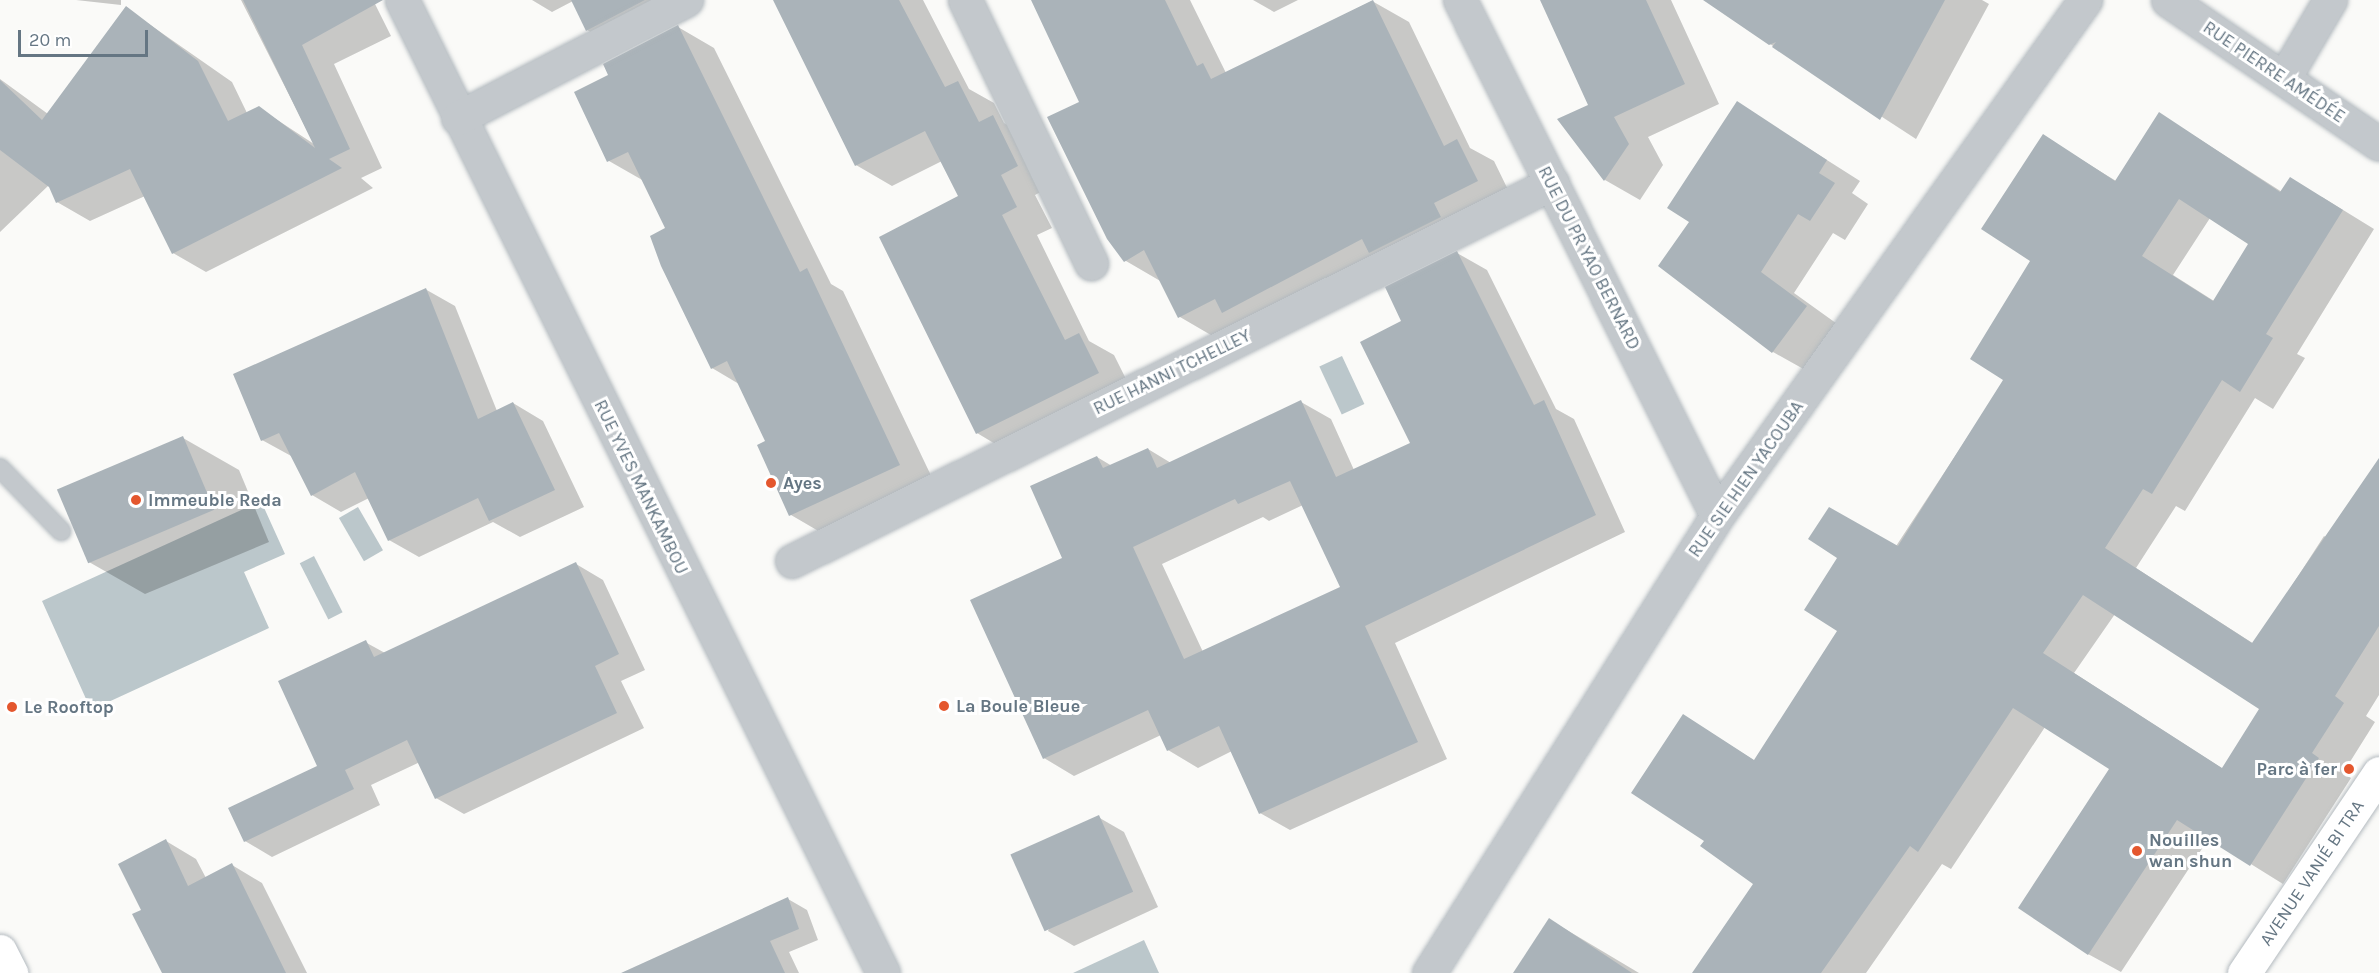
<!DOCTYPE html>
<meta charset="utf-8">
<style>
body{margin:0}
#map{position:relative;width:2379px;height:973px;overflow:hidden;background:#fafaf8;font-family:Karla,sans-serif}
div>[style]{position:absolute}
.water>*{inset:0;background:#bbc7cb;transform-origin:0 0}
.shadow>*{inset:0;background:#0003}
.building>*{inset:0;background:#aab3b9;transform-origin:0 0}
.roads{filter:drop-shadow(0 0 2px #b3babf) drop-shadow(0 0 2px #b3babf)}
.lane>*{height:18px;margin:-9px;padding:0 9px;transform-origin:9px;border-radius:9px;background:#c3c8cc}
.street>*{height:33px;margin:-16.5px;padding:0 16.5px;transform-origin:16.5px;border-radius:16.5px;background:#c3c8cc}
.secondary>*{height:33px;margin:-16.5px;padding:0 16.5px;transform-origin:16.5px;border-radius:16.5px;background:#fff}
.dots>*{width:16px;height:16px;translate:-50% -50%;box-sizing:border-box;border:3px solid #fff;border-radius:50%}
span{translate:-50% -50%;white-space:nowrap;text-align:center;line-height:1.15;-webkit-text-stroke:6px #fff;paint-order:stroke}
.street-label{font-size:18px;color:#657683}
.poi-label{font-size:18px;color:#657683;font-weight:700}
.left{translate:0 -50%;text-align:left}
.right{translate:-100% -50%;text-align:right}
.scale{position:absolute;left:18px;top:30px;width:130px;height:27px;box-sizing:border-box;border:3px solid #657683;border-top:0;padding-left:8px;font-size:18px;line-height:21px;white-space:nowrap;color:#657683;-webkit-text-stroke:4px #fff;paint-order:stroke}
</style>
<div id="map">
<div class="water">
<i style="left:1342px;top:356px;width:53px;height:25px;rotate:65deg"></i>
<i style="clip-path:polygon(261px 501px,285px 554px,244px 572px,269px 628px,91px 710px,42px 601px)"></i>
<i style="left:358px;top:507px;width:50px;height:22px;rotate:60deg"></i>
<i style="left:314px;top:556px;width:63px;height:16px;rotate:63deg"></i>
<i style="clip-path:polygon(1144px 940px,1159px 973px,1073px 973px)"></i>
</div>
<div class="shadow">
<i style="clip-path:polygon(76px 0,121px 0,121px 5px)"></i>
<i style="clip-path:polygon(241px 0,373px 0,391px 36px,334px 64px,382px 168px,361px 178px,373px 188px,206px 272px,173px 253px,145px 196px,90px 221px,57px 202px,49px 185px,0 232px,0 79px,48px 114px,126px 8px,232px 82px,247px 113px,259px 108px,314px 144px)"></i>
<i style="clip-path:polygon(532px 0,692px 0,623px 50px,587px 30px,573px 1px,552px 12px)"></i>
<i style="clip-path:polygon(775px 0,923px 0,969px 89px,994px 103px,1004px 123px,1028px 137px,1052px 186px,1035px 195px,1052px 228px,1037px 235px,1089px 341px,1114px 355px,1133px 393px,1012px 454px,977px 433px,960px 197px,942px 161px,892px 186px,856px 165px)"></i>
<i style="clip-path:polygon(1033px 0,1190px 0,1226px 73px,1372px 1px,1409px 22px,1470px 148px,1494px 161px,1514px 202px,1216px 338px,1180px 317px,1162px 282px,1126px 261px,1081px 102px)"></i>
<i style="clip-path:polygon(1253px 0,1298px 0,1274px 12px)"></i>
<i style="clip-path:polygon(1541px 0,1671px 0,1719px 104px,1648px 137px,1663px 165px,1640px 200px,1605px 180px,1559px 120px,1590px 106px)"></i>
<i style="clip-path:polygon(1744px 0,1982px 0,1989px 4px,1916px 139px,1770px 44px)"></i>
<i style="clip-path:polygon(678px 27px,714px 48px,831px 284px,843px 291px,936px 486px,827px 536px,791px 515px,767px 442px,739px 384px,712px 368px,667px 229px,644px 181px,609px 161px,610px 75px)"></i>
<i style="clip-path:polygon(1737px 103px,1860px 181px,1852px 193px,1868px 204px,1845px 240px,1833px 233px,1794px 293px,1840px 326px,1807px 371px,1773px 352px,1691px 222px)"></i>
<i style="clip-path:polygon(evenodd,2160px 114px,2282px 192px,2322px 197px,2374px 229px,2297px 354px,2305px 358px,2273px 409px,2255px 398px,2185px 511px,2176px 506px,2136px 568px,2254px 644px,2324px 536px,2329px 539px,2379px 470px,2379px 695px,2366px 716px,2375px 722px,2343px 773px,2351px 778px,2283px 884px,2209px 838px,2121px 972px,2088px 954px,2111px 769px,2045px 727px,1951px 869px,1942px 864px,1866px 973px,1693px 973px,1755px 884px,1706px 841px,1684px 716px,1755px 761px,2005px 380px,2033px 260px,2043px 136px,2116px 181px,2160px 114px,2210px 218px,2250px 244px,2214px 301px,2173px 275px,2210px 218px,2160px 114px,2115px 614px,2261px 709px,2223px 769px,2074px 673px,2115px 614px)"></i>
<i style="clip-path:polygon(evenodd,1457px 253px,1487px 270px,1556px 409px,1574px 419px,1625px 532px,1395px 643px,1447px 759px,1290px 830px,1260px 813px,1232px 751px,1198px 768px,1168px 750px,1161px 735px,1074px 776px,1044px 758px,1064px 559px,1097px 457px,1112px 466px,1148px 449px,1171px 463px,1301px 402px,1331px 419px,1354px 470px,1412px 444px,1403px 322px,1457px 253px,1303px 505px,1342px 588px,1203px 652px,1162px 564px,1263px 517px,1269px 521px,1303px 505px)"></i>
<i style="clip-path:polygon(425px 289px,455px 306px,497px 411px,513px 403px,543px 421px,584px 507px,520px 537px,493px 522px,419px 557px,389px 540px,369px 498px,341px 512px,312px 495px,293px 457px,262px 440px)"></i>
<i style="clip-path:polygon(183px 438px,239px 470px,269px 542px,145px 594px,89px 562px)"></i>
<i style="clip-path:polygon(576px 564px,603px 580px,645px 670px,621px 681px,644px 728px,464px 814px,436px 798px,420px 762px,371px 785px,380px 805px,272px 857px,245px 841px,319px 767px,365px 642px,385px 653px)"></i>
<i style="clip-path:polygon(1098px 817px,1124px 832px,1158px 907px,1074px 946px,1048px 931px)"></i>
<i style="clip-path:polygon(166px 841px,196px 859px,206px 878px,232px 865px,262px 883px,307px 973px,163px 973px,144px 910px)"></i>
<i style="clip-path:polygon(788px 899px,807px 910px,818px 940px,789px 952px,799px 973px,633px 973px)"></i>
<i style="clip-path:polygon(1550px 920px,1582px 939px,1639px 973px,1515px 973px)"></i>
</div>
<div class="building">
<i style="clip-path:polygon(243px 0,383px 0,302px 45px,350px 149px,329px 159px,342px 168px,172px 254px,130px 169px,56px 203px,49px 187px,0 150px,0 80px,42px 120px,126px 6px,198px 61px,228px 121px,259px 106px,315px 148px)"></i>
<i style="clip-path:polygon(571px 0,645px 0,586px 31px)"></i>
<i style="clip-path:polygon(773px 0,899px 0,945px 87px,958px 81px,979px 122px,993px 115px,1018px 166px,1001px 175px,1017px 207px,1002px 215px,1065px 340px,1079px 333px,1099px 373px,976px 434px,879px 237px,958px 196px,925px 131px,855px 166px)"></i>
<i style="clip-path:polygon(1031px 0,1165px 0,1197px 66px,1203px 63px,1211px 79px,1373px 0,1444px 146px,1457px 139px,1478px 181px,1434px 203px,1441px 217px,1369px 253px,1362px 239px,1222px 313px,1215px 299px,1178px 318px,1144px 250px,1124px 262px,1107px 239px,1047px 117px,1079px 102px)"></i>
<i style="clip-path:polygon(1540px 0,1646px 0,1685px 84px,1614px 117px,1629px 144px,1604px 181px,1557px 119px,1588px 105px)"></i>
<i style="clip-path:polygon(1703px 0,1945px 0,1880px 120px,1772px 47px,1776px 42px,1769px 45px)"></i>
<i style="clip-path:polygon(678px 25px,800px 272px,807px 268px,900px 465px,789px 516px,757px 445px,765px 441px,727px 361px,711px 369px,661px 266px,650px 236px,665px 228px,628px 152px,607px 162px,574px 92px,608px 75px,603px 64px)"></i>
<i style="clip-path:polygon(1737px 101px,1827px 160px,1819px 173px,1835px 183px,1810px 221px,1798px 214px,1761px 272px,1807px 306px,1772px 353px,1658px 266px,1689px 222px,1667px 208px)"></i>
<i style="clip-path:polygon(evenodd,2159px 112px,2280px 192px,2290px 177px,2343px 210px,2266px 334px,2273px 338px,2240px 392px,2222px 380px,2152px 494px,2143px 489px,2105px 548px,2252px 643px,2379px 458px,2379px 626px,2335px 696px,2344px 703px,2312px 753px,2319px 758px,2250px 866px,2177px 820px,2088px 955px,2018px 908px,2109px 769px,2013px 708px,1918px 852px,1910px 846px,1821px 973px,1692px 973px,1753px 884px,1700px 846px,1704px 841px,1631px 793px,1683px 714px,1754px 760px,1837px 631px,1804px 610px,1837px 558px,1808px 539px,1829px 507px,1898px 546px,2003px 380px,1970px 359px,2030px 261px,1981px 229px,2043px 134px,2115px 181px,2159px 112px,2179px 199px,2248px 244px,2213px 301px,2142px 256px,2179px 199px,2159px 112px,2083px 595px,2259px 709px,2222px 768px,2043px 653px,2083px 595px)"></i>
<i style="clip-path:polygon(evenodd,1457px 251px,1534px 405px,1544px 400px,1596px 515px,1365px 626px,1418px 742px,1259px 814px,1219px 726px,1167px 751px,1148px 710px,1043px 759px,970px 600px,1062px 558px,1030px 486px,1097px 456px,1103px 468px,1148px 448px,1157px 468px,1301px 400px,1336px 477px,1410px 443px,1360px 342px,1401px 321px,1385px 287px,1457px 251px,1290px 481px,1340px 587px,1184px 659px,1133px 547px,1235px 499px,1238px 504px,1290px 481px)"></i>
<i style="clip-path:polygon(426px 288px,478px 419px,513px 402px,555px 490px,489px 521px,478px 498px,388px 541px,355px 472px,311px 496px,279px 433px,261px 441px,233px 374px)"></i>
<i style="left:183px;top:436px;width:80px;height:137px;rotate:67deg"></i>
<i style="clip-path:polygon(576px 562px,619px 654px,595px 666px,617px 713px,435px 799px,407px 740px,345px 770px,354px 789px,244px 842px,228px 808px,317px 766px,278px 681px,366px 640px,374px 657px)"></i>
<i style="left:1099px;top:815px;width:84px;height:97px;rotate:66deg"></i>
<i style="clip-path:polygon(166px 839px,188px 886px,232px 863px,286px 973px,162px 973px,132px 914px,141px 910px,118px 864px)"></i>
<i style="clip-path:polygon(788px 897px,799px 929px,770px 941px,785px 973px,621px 973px)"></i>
<i style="clip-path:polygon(1549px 918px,1632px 973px,1513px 973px)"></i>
</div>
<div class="roads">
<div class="lane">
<i style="left:0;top:468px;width:88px;rotate:45.9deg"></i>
</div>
<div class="street">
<i style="left:402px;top:0;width:1085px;rotate:63.69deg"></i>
<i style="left:965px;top:0;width:292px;rotate:64.4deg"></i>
<i style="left:1460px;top:0;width:576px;rotate:63.52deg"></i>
<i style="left:2168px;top:0;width:255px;rotate:34.3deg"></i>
<i style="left:2284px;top:78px;width:91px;rotate:-59.5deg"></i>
<i style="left:458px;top:118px;width:257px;rotate:-27.4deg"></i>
<i style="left:792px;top:561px;width:849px;rotate:-26.44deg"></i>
<i style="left:1429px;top:973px;width:540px;rotate:-57.78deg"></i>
<i style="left:1717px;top:516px;width:634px;rotate:-54.5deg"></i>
</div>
<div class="secondary">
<i style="left:0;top:951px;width:25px;rotate:63deg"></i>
<i style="left:2244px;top:973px;width:241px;rotate:-56deg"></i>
</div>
</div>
<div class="dots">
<i style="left:771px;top:483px;background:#e4572e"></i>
<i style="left:136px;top:500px;background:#e4572e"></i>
<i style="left:944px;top:706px;background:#e4572e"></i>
<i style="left:12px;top:707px;background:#e4572e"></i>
<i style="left:2349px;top:769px;background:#e4572e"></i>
<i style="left:2137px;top:851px;background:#e4572e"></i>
</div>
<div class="street-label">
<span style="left:2274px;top:72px;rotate:34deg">RUE PIERRE AMÉDÉE</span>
<span style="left:1589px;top:258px;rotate:63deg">RUE DU PR YAO BERNARD</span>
<span style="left:1172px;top:372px;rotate:-26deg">RUE HANNI TCHELLEY</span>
<span style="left:1746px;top:479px;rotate:-55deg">RUE SIE HIEN YACOUBA</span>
<span style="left:641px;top:487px;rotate:64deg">RUE YVES MANKAMBOU</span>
<span style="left:2312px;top:873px;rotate:-56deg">AVENUE VANIÉ BI TRA</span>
</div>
<div class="poi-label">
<span class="left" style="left:783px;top:483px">Ayes</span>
<span class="left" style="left:148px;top:500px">Immeuble Reda</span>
<span class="left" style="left:956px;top:706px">La Boule Bleue</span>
<span class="left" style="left:24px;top:707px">Le Rooftop</span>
<span class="right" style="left:2337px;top:769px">Parc à fer</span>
<span class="left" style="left:2149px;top:851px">Nouilles<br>wan shun</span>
</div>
<div class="scale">20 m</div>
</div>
